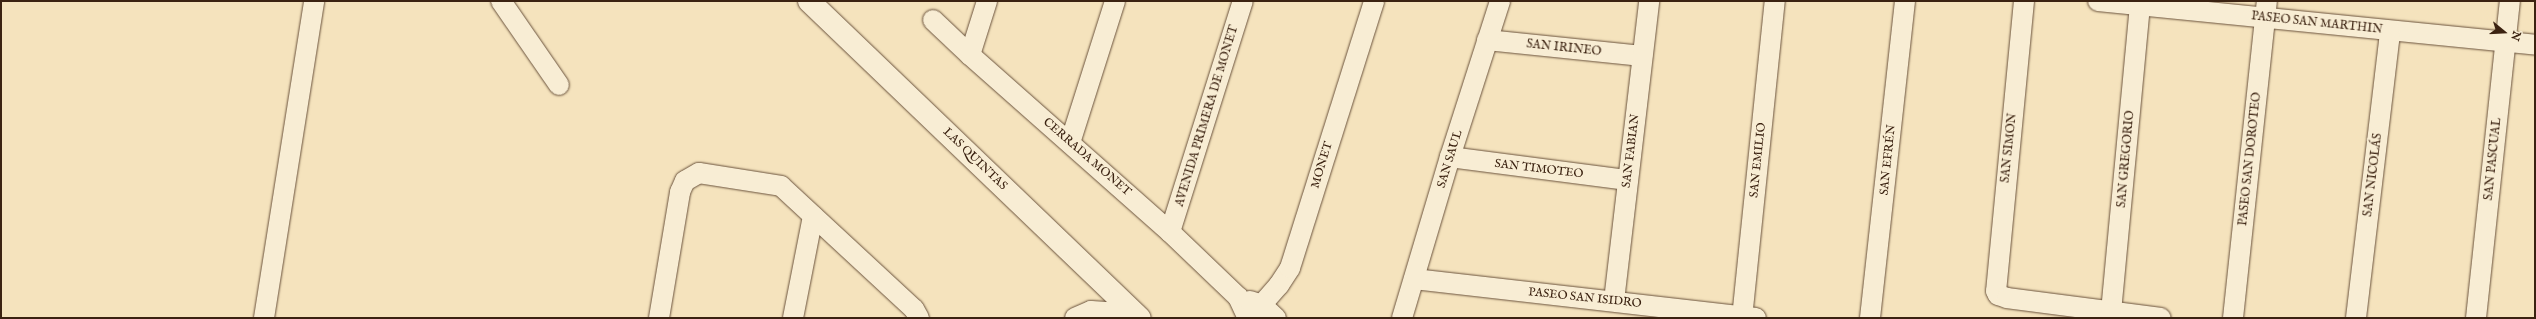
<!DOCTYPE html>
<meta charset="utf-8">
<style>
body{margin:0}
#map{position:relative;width:2536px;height:319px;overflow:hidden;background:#f5e3bd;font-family:"IM FELL English",serif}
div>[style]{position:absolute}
.roads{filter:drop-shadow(0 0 1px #6a523c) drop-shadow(0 0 1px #6a523c)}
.minor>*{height:20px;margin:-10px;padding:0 10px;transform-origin:10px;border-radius:10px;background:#f8edd4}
.tertiary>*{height:22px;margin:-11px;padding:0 11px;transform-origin:11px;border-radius:11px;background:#f8edd4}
span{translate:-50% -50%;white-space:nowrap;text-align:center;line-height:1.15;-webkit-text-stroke:3.5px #f8edd4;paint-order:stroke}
.street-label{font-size:12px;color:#3b2211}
.frame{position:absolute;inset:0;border:2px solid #3b2211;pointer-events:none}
.north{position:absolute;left:2484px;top:12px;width:40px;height:40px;-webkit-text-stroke:3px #f8edd4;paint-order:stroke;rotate:108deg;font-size:11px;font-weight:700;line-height:16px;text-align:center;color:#3b2211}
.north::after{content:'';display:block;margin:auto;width:14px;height:18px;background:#3b2211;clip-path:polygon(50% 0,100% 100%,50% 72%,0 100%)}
</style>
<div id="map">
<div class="roads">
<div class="minor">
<i style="left:501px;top:1px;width:102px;rotate:55.4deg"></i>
<i style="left:2024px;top:1px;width:291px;rotate:95.5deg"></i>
<i style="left:1996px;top:291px;width:4px;rotate:63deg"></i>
<i style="left:1998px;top:295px;width:9px;rotate:18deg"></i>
<i style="left:2007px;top:298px;width:155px;rotate:7.4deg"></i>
<i style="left:2098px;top:1px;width:439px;rotate:5.7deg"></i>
<i style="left:933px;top:20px;width:51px;rotate:43.4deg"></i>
<i style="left:970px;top:55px;width:267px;rotate:41.5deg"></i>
<i style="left:1170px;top:232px;width:94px;rotate:43.7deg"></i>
<i style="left:1238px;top:297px;width:23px;rotate:65deg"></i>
<i style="left:1487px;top:40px;width:156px;rotate:5.9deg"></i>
<i style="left:970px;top:55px;width:57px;rotate:-72.5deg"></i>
<i style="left:1070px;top:143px;width:149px;rotate:-72.4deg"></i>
<i style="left:1450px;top:157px;width:179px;rotate:7.4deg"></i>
<i style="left:1170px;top:232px;width:242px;rotate:-72.5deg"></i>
<i style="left:1414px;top:279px;width:344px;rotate:6.5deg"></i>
<i style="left:1250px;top:301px;width:13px;rotate:18deg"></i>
<i style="left:1262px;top:305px;width:19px;rotate:43deg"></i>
<i style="left:1614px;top:301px;width:302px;rotate:-83.3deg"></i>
<i style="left:2111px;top:312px;width:308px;rotate:-84.6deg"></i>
<i style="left:264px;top:318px;width:321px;rotate:-81deg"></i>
<i style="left:659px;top:318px;width:128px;rotate:-80.5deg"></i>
<i style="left:680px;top:192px;width:12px;rotate:-66deg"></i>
<i style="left:685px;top:181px;width:16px;rotate:-30deg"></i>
<i style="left:699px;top:173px;width:83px;rotate:9deg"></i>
<i style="left:781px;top:186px;width:181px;rotate:42.8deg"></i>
<i style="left:914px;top:309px;width:10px;rotate:61deg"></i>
<i style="left:793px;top:318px;width:104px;rotate:-78.9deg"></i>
<i style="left:1075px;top:318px;width:17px;rotate:-24deg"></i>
<i style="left:1091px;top:311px;width:45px;rotate:3.8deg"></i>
<i style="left:1250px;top:318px;width:44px;rotate:-48.7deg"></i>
<i style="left:1279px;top:285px;width:20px;rotate:-57deg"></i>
<i style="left:1290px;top:268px;width:280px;rotate:-72.5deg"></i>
<i style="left:1402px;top:318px;width:168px;rotate:-73.4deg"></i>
<i style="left:1450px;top:157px;width:164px;rotate:-72.2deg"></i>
<i style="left:1742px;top:318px;width:319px;rotate:-84.1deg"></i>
<i style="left:1870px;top:318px;width:319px;rotate:-83.7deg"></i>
<i style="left:2233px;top:318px;width:319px;rotate:-83.9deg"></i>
<i style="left:2356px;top:318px;width:289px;rotate:-83.2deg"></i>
<i style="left:2476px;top:318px;width:319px;rotate:-83.9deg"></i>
</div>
<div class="tertiary">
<i style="left:809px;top:1px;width:458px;rotate:43.8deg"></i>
</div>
</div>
<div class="street-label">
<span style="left:2317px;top:23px;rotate:6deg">PASEO SAN MARTHIN</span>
<span style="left:1564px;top:48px;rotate:6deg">SAN IRINEO</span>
<span style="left:1207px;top:116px;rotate:-73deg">AVENIDA PRIMERA DE MONET</span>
<span style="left:2009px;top:148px;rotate:-84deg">SAN SIMON</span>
<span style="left:1631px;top:151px;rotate:-83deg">SAN FABIAN</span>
<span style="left:1087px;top:157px;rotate:41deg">CERRADA MONET</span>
<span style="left:975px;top:159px;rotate:44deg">LAS QUINTAS</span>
<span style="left:1450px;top:159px;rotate:-73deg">SAN SAUL</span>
<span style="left:2126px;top:159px;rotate:-85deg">SAN GREGORIO</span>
<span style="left:2250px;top:159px;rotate:-84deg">PASEO SAN DOROTEO</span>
<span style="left:2493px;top:159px;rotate:-84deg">SAN PASCUAL</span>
<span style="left:1758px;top:160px;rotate:-84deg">SAN EMILIO</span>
<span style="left:1888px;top:160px;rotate:-84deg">SAN EFRÉN</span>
<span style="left:1322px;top:165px;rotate:-73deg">MONET</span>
<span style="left:1539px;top:169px;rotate:7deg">SAN TIMOTEO</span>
<span style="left:2373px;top:175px;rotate:-83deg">SAN NICOLÁS</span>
<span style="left:1585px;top:298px;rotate:6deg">PASEO SAN ISIDRO</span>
</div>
<div class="frame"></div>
<div class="north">N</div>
</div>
